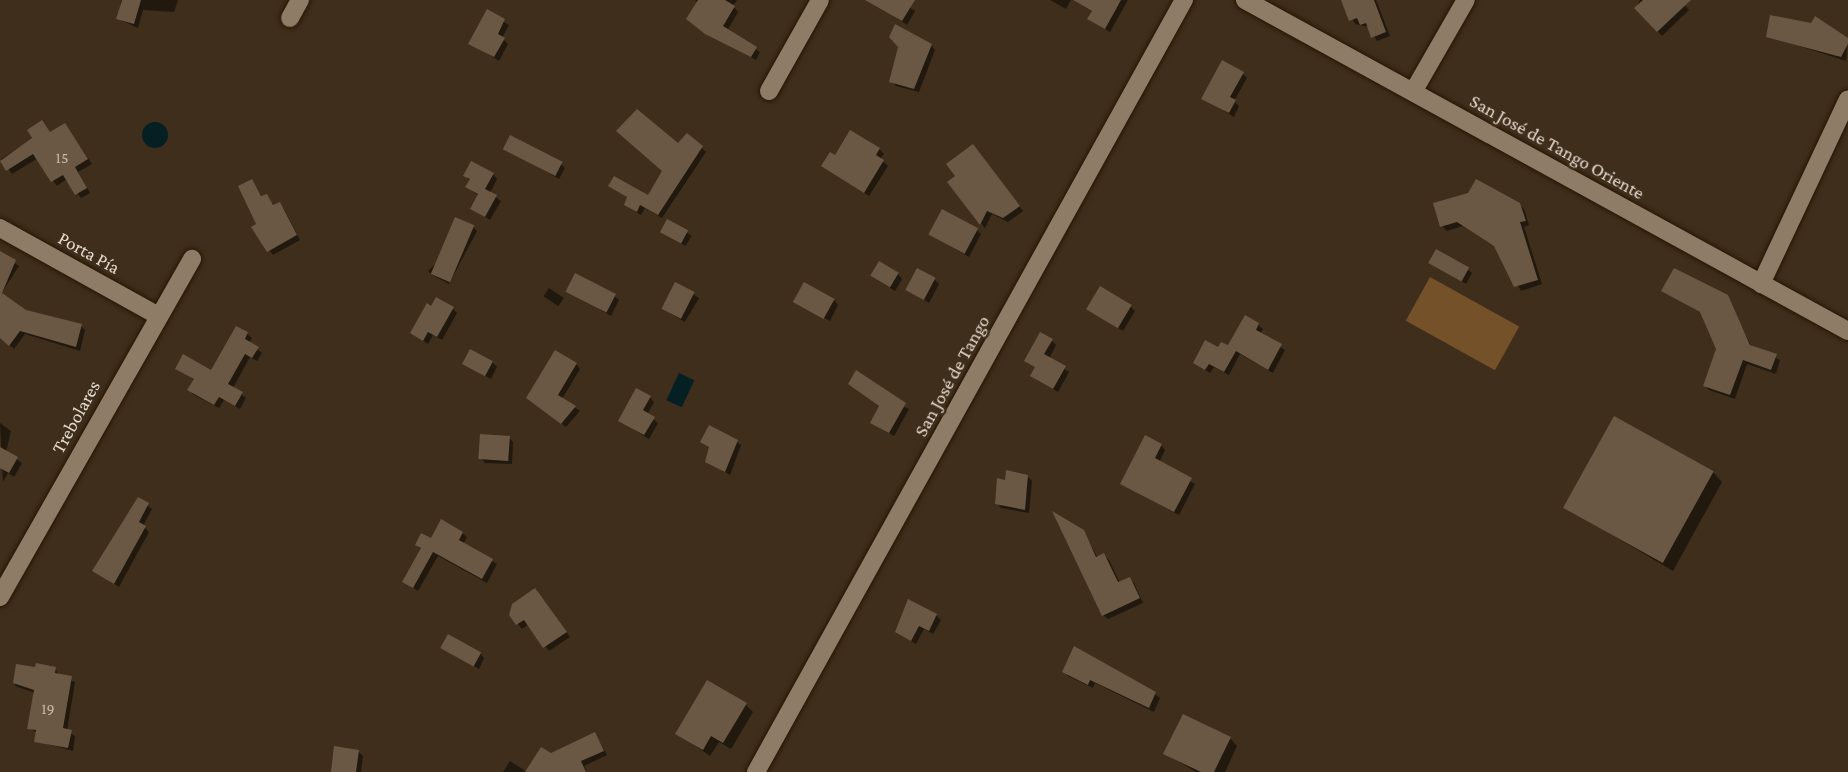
<!DOCTYPE html>
<meta charset="utf-8">
<style>
body{margin:0}
#map{position:relative;width:1848px;height:772px;overflow:hidden;background:#3f2e1b;font-family:"Crimson Pro",serif}
div>[style]{position:absolute}
.green>*{inset:0;background:#745128;transform-origin:0 0}
.water>*{inset:0;background:#042022;transform-origin:0 0}
.round{border-radius:50%}
.shadow>*{inset:0;background:#0007;transform-origin:0 0}
.building>*{inset:0;background:#6b5844;transform-origin:0 0}
.roads{filter:drop-shadow(0 0 2px #251604) drop-shadow(0 0 2px #251604)}
.street>*{height:18px;margin:-9px;padding:0 9px;transform-origin:9px;border-radius:9px;background:#8f7c66}
.secondary>*{height:18px;margin:-9px;padding:0 9px;transform-origin:9px;border-radius:9px;background:#8f7c66}
span{translate:-50% -50%;white-space:nowrap;text-align:center;line-height:1.15;-webkit-text-stroke:5px #3f2e1b;paint-order:stroke}
.number-label{font-size:16px;color:#c6b9ab}
.number-label span{-webkit-text-stroke-width:0}
.street-label{font-size:19px;color:#e4d9cd}
</style>
<div id="map">
<div class="green">
<i style="left:1430px;top:277px;width:102px;height:50px;rotate:29deg"></i>
</div>
<div class="water">
<i class="round" style="left:142px;top:122px;width:26px;height:26px"></i>
<i style="left:679px;top:373px;width:17px;height:30px;rotate:25deg"></i>
</div>
<div class="shadow">
<i style="clip-path:polygon(121px 0,178px 0,174px 12px,143px 10px,138px 28px,118px 19px)"></i>
<i style="clip-path:polygon(695px 0,737px 0,733px 6px,738px 12px,727px 31px,760px 52px,756px 60px,693px 23px,698px 3px)"></i>
<i style="clip-path:polygon(884px 0,899px 0,915px 11px,907px 25px,880px 7px)"></i>
<i style="clip-path:polygon(1050px 0,1071px 0,1066px 9px)"></i>
<i style="clip-path:polygon(1073px 0,1128px 0,1110px 32px,1089px 19px,1093px 12px)"></i>
<i style="clip-path:polygon(1343px 0,1376px 0,1390px 36px,1377px 41px,1369px 27px,1355px 24px)"></i>
<i style="clip-path:polygon(1640px 0,1680px 0,1689px 10px,1662px 36px,1636px 8px)"></i>
<i style="clip-path:polygon(487px 12px,509px 25px,502px 38px,508px 44px,499px 61px,471px 43px)"></i>
<i style="clip-path:polygon(1816px 18px,1848px 40px,1846px 61px,1768px 36px,1812px 25px)"></i>
<i style="clip-path:polygon(931px 45px,935px 50px,919px 92px,896px 86px,891px 81px,900px 47px)"></i>
<i style="clip-path:polygon(1243px 74px,1247px 78px,1234px 101px,1239px 106px,1234px 117px,1203px 98px)"></i>
<i style="clip-path:polygon(42px 123px,51px 134px,65px 125px,92px 164px,78px 172px,90px 193px,81px 198px,67px 179px,57px 186px,38px 158px,12px 174px,1px 159px,34px 138px)"></i>
<i style="clip-path:polygon(687px 136px,706px 152px,662px 218px,645px 208px,641px 215px,630px 208px,626px 204px,629px 198px,610px 186px,648px 197px)"></i>
<i style="clip-path:polygon(505px 148px,561px 164px,565px 168px,559px 179px)"></i>
<i style="clip-path:polygon(879px 149px,884px 154px,880px 159px,888px 166px,869px 196px,823px 166px,835px 157px)"></i>
<i style="clip-path:polygon(977px 150px,1023px 211px,1008px 222px,992px 214px,985px 228px,949px 183px)"></i>
<i style="clip-path:polygon(493px 174px,497px 179px,490px 193px,501px 201px,490px 220px,472px 209px,479px 196px,467px 187px,471px 181px,465px 176px)"></i>
<i style="clip-path:polygon(252px 181px,263px 198px,267px 196px,275px 207px,279px 204px,284px 209px,300px 240px,273px 255px,253px 228px,258px 225px)"></i>
<i style="clip-path:polygon(1469px 194px,1519px 204px,1524px 209px,1529px 225px,1524px 227px,1542px 284px,1521px 291px,1497px 248px,1463px 226px,1447px 231px,1442px 226px)"></i>
<i style="left:668px;top:221px;width:28px;height:12px;rotate:32deg"></i>
<i style="clip-path:polygon(473px 227px,477px 231px,449px 284px,432px 275px,428px 271px)"></i>
<i style="clip-path:polygon(977px 230px,981px 234px,969px 257px,930px 234px)"></i>
<i style="clip-path:polygon(0 253px,19px 266px,1px 294px,25px 312px,81px 326px,85px 330px,80px 351px,25px 334px,14px 349px,0 337px)"></i>
<i style="clip-path:polygon(1430px 262px,1467px 269px,1472px 273px,1466px 284px)"></i>
<i style="clip-path:polygon(898px 274px,902px 279px,895px 291px,877px 280px)"></i>
<i style="clip-path:polygon(935px 280px,939px 284px,929px 303px,907px 289px)"></i>
<i style="left:676px;top:284px;width:27px;height:28px;rotate:31deg"></i>
<i style="left:549px;top:288px;width:18px;height:10px;rotate:34deg"></i>
<i style="clip-path:polygon(568px 290px,614px 296px,619px 300px,611px 316px)"></i>
<i style="clip-path:polygon(1663px 291px,1727px 297px,1752px 347px,1780px 360px,1776px 374px,1747px 364px,1735px 399px,1709px 390px,1705px 386px,1718px 349px,1703px 314px)"></i>
<i style="clip-path:polygon(834px 300px,838px 305px,830px 321px,795px 302px)"></i>
<i style="clip-path:polygon(1131px 307px,1135px 311px,1123px 331px,1088px 309px)"></i>
<i style="clip-path:polygon(453px 309px,457px 313px,442px 340px,433px 335px,428px 344px,412px 333px)"></i>
<i style="clip-path:polygon(1258px 325px,1263px 329px,1260px 334px,1285px 350px,1273px 373px,1240px 354px,1229px 375px,1214px 367px,1210px 373px,1195px 363px,1229px 348px)"></i>
<i style="clip-path:polygon(247px 334px,252px 338px,249px 343px,262px 353px,257px 361px,250px 357px,233px 388px,246px 398px,240px 409px,224px 400px,219px 408px,194px 395px,189px 390px,195px 380px,177px 368px,212px 372px)"></i>
<i style="clip-path:polygon(1052px 341px,1056px 345px,1049px 359px,1069px 372px,1058px 392px,1037px 380px,1032px 376px,1037px 368px,1027px 361px)"></i>
<i style="clip-path:polygon(492px 362px,497px 367px,491px 379px,465px 364px)"></i>
<i style="clip-path:polygon(576px 364px,580px 369px,562px 399px,580px 411px,566px 427px,532px 402px)"></i>
<i style="clip-path:polygon(850px 384px,909px 409px,894px 436px,872px 422px,880px 407px)"></i>
<i style="clip-path:polygon(650px 397px,654px 402px,647px 415px,658px 423px,649px 439px,620px 421px)"></i>
<i style="clip-path:polygon(0 423px,11px 431px,6px 452px,22px 463px,14px 477px,8px 473px,3px 482px)"></i>
<i style="clip-path:polygon(509px 438px,513px 442px,512px 464px,485px 463px,481px 458px)"></i>
<i style="clip-path:polygon(736px 441px,741px 445px,730px 475px,707px 461px,710px 448px,702px 442px)"></i>
<i style="clip-path:polygon(1161px 445px,1165px 450px,1159px 463px,1195px 484px,1179px 515px,1122px 484px)"></i>
<i style="clip-path:polygon(1713px 472px,1722px 482px,1673px 571px,1566px 508px)"></i>
<i style="clip-path:polygon(1027px 476px,1032px 481px,1029px 513px,1001px 508px,997px 503px)"></i>
<i style="clip-path:polygon(138px 499px,152px 509px,143px 526px,149px 532px,119px 587px,94px 571px)"></i>
<i style="clip-path:polygon(1083px 531px,1098px 558px,1104px 555px,1109px 560px,1120px 583px,1129px 579px,1134px 583px,1143px 603px,1108px 619px,1103px 615px)"></i>
<i style="clip-path:polygon(462px 533px,467px 537px,463px 544px,497px 564px,487px 583px,438px 556px,418px 591px,404px 581px,422px 550px,417px 545px)"></i>
<i style="clip-path:polygon(539px 595px,570px 637px,549px 651px,529px 624px,522px 629px,511px 615px)"></i>
<i style="clip-path:polygon(936px 615px,941px 620px,933px 634px,924px 629px,916px 644px,897px 632px)"></i>
<i style="clip-path:polygon(443px 648px,480px 653px,484px 658px,479px 669px)"></i>
<i style="clip-path:polygon(1075px 649px,1155px 694px,1160px 698px,1154px 712px,1095px 683px,1093px 688px,1068px 676px,1064px 671px)"></i>
<i style="clip-path:polygon(18px 666px,55px 668px,59px 676px,75px 682px,67px 731px,75px 736px,73px 751px,36px 741px,37px 733px,29px 728px,35px 693px,15px 686px)"></i>
<i style="clip-path:polygon(746px 705px,753px 712px,731px 749px,719px 742px,710px 756px,677px 733px)"></i>
<i style="clip-path:polygon(595px 734px,607px 755px,584px 766px,587px 772px,527px 772px,550px 755px)"></i>
<i style="clip-path:polygon(1230px 738px,1237px 746px,1225px 772px,1196px 772px,1166px 754px)"></i>
<i style="clip-path:polygon(358px 751px,363px 756px,361px 772px,332px 772px)"></i>
<i style="clip-path:polygon(510px 761px,527px 772px,503px 772px)"></i>
</div>
<div class="building">
<i style="clip-path:polygon(122px 0,141px 0,134px 24px,116px 19px)"></i>
<i style="clip-path:polygon(698px 0,725px 0,735px 6px,723px 26px,757px 47px,751px 57px,705px 34px,686px 19px)"></i>
<i style="clip-path:polygon(865px 0,915px 0,902px 21px)"></i>
<i style="clip-path:polygon(1073px 0,1121px 0,1105px 29px,1087px 19px,1092px 11px)"></i>
<i style="clip-path:polygon(1341px 0,1374px 0,1386px 32px,1371px 38px,1366px 23px,1360px 25px,1357px 18px,1349px 21px)"></i>
<i style="clip-path:polygon(1643px 0,1691px 0,1657px 32px,1634px 8px)"></i>
<i style="clip-path:polygon(487px 9px,505px 19px,498px 34px,505px 38px,494px 57px,468px 44px)"></i>
<i style="clip-path:polygon(1770px 15px,1811px 23px,1815px 16px,1848px 38px,1848px 44px,1841px 57px,1766px 37px)"></i>
<i style="clip-path:polygon(895px 24px,932px 44px,914px 89px,889px 82px,898px 47px,889px 37px)"></i>
<i style="clip-path:polygon(1222px 60px,1244px 72px,1230px 97px,1236px 100px,1229px 113px,1201px 99px)"></i>
<i style="clip-path:polygon(637px 109px,678px 143px,687px 133px,703px 146px,658px 215px,640px 205px,637px 212px,624px 205px,627px 197px,608px 186px,614px 176px,648px 195px,662px 171px,616px 131px)"></i>
<i style="clip-path:polygon(42px 120px,50px 132px,65px 123px,88px 159px,75px 167px,87px 188px,75px 195px,63px 175px,51px 182px,33px 154px,6px 171px,0 161px,32px 138px,27px 130px)"></i>
<i style="clip-path:polygon(850px 130px,880px 148px,876px 155px,884px 160px,864px 193px,821px 166px,830px 152px,835px 155px)"></i>
<i style="left:510px;top:135px;width:59px;height:16px;rotate:27deg"></i>
<i style="clip-path:polygon(973px 144px,1020px 206px,1003px 218px,987px 211px,980px 225px,947px 182px,955px 176px,946px 164px)"></i>
<i style="clip-path:polygon(471px 161px,494px 173px,485px 189px,497px 195px,485px 217px,470px 209px,478px 194px,465px 187px,470px 179px,463px 176px)"></i>
<i style="clip-path:polygon(252px 179px,261px 196px,267px 194px,273px 205px,280px 202px,297px 235px,267px 252px,251px 227px,256px 224px,238px 186px)"></i>
<i style="clip-path:polygon(1476px 179px,1520px 203px,1526px 221px,1520px 222px,1538px 280px,1514px 287px,1494px 246px,1457px 222px,1440px 227px,1433px 203px,1468px 193px)"></i>
<i style="left:942px;top:209px;width:41px;height:29px;rotate:28deg"></i>
<i style="left:455px;top:217px;width:21px;height:62px;rotate:23deg"></i>
<i style="left:667px;top:219px;width:24px;height:15px;rotate:28deg"></i>
<i style="left:1436px;top:249px;width:38px;height:16px;rotate:29deg"></i>
<i style="clip-path:polygon(0 251px,16px 260px,2px 293px,26px 310px,82px 324px,76px 347px,20px 331px,9px 346px,0 338px)"></i>
<i style="left:879px;top:261px;width:23px;height:17px;rotate:31deg"></i>
<i style="left:917px;top:268px;width:21px;height:25px;rotate:28deg"></i>
<i style="clip-path:polygon(1674px 268px,1728px 295px,1750px 345px,1777px 354px,1771px 370px,1743px 360px,1730px 395px,1703px 386px,1716px 349px,1700px 312px,1661px 291px)"></i>
<i style="left:575px;top:273px;width:46px;height:21px;rotate:27deg"></i>
<i style="left:675px;top:282px;width:22px;height:30px;rotate:27deg"></i>
<i style="left:804px;top:282px;width:35px;height:23px;rotate:29deg"></i>
<i style="left:1100px;top:286px;width:37px;height:27px;rotate:31deg"></i>
<i style="clip-path:polygon(436px 297px,454px 307px,437px 337px,428px 332px,423px 341px,410px 333px,427px 303px,431px 306px)"></i>
<i style="clip-path:polygon(1245px 315px,1259px 323px,1256px 330px,1282px 344px,1268px 370px,1236px 351px,1224px 372px,1209px 364px,1205px 370px,1193px 363px,1205px 340px,1218px 347px,1221px 342px,1228px 345px)"></i>
<i style="clip-path:polygon(236px 326px,248px 332px,245px 339px,259px 347px,252px 358px,245px 354px,228px 384px,243px 392px,235px 406px,219px 397px,214px 405px,187px 390px,194px 379px,175px 369px,183px 354px,211px 370px)"></i>
<i style="clip-path:polygon(1040px 332px,1053px 339px,1044px 354px,1066px 366px,1053px 389px,1030px 376px,1035px 367px,1024px 361px)"></i>
<i style="left:470px;top:349px;width:26px;height:17px;rotate:28deg"></i>
<i style="clip-path:polygon(555px 350px,577px 363px,558px 395px,576px 406px,561px 424px,526px 398px)"></i>
<i style="clip-path:polygon(856px 370px,906px 403px,889px 433px,870px 423px,879px 406px,848px 384px)"></i>
<i style="clip-path:polygon(636px 388px,651px 396px,643px 410px,655px 417px,644px 435px,618px 421px)"></i>
<i style="left:1614px;top:416px;width:114px;height:105px;rotate:29deg"></i>
<i style="clip-path:polygon(709px 425px,738px 440px,725px 472px,705px 462px,709px 447px,700px 442px)"></i>
<i style="left:480px;top:434px;width:30px;height:25px;rotate:4deg"></i>
<i style="clip-path:polygon(1145px 435px,1162px 444px,1155px 458px,1192px 478px,1174px 512px,1120px 484px)"></i>
<i style="clip-path:polygon(0 447px,18px 457px,9px 473px,0 468px)"></i>
<i style="clip-path:polygon(1006px 470px,1028px 475px,1025px 510px,995px 504px,997px 478px,1005px 480px)"></i>
<i style="clip-path:polygon(138px 497px,149px 503px,139px 522px,146px 526px,114px 584px,92px 571px)"></i>
<i style="clip-path:polygon(1052px 511px,1084px 530px,1096px 557px,1104px 553px,1118px 582px,1130px 577px,1140px 598px,1102px 616px)"></i>
<i style="clip-path:polygon(441px 519px,463px 532px,459px 540px,493px 559px,482px 579px,433px 552px,413px 588px,402px 582px,421px 548px,415px 545px,421px 533px,431px 538px)"></i>
<i style="clip-path:polygon(535px 588px,567px 632px,543px 648px,524px 620px,516px 625px,509px 615px,512px 604px)"></i>
<i style="clip-path:polygon(908px 599px,937px 614px,929px 631px,919px 626px,911px 641px,895px 632px)"></i>
<i style="left:448px;top:634px;width:38px;height:16px;rotate:29deg"></i>
<i style="clip-path:polygon(1074px 646px,1156px 692px,1149px 708px,1090px 680px,1088px 685px,1062px 672px)"></i>
<i style="clip-path:polygon(36px 663px,56px 667px,55px 673px,72px 676px,63px 728px,72px 730px,68px 748px,34px 742px,36px 730px,27px 729px,34px 690px,13px 683px,16px 664px,35px 667px)"></i>
<i style="clip-path:polygon(707px 680px,747px 703px,723px 743px,711px 736px,703px 750px,675px 734px)"></i>
<i style="clip-path:polygon(1183px 714px,1231px 737px,1214px 772px,1201px 772px,1163px 754px)"></i>
<i style="clip-path:polygon(595px 732px,604px 751px,581px 761px,586px 772px,525px 772px,541px 747px,551px 753px)"></i>
<i style="clip-path:polygon(334px 746px,359px 750px,356px 772px,331px 772px)"></i>
</div>
<div class="roads">
<div class="street">
<i style="left:1245px;top:0;width:688px;rotate:28.76deg"></i>
<i style="left:290px;top:18px;width:21px;rotate:-61deg"></i>
<i style="left:769px;top:91px;width:104px;rotate:-60.7deg"></i>
<i style="left:1413px;top:92px;width:106px;rotate:-60.1deg"></i>
<i style="left:0;top:228px;width:179px;rotate:29deg"></i>
<i style="left:1761px;top:284px;width:204px;rotate:-64.8deg"></i>
<i style="left:0;top:597px;width:389px;rotate:-60.4deg"></i>
</div>
<div class="secondary">
<i style="left:756px;top:772px;width:883px;rotate:-61deg"></i>
</div>
</div>
<div class="number-label">
<span style="left:62px;top:158px">15</span>
<span style="left:48px;top:709px">19</span>
</div>
<div class="street-label">
<span style="left:1557px;top:147px;rotate:29deg">San José de Tango Oriente</span>
<span style="left:89px;top:253px;rotate:29deg">Porta Pía</span>
<span style="left:952px;top:376px;rotate:-61deg">San José de Tango</span>
<span style="left:76px;top:417px;rotate:-61deg">Trebolares</span>
</div>
</div>
